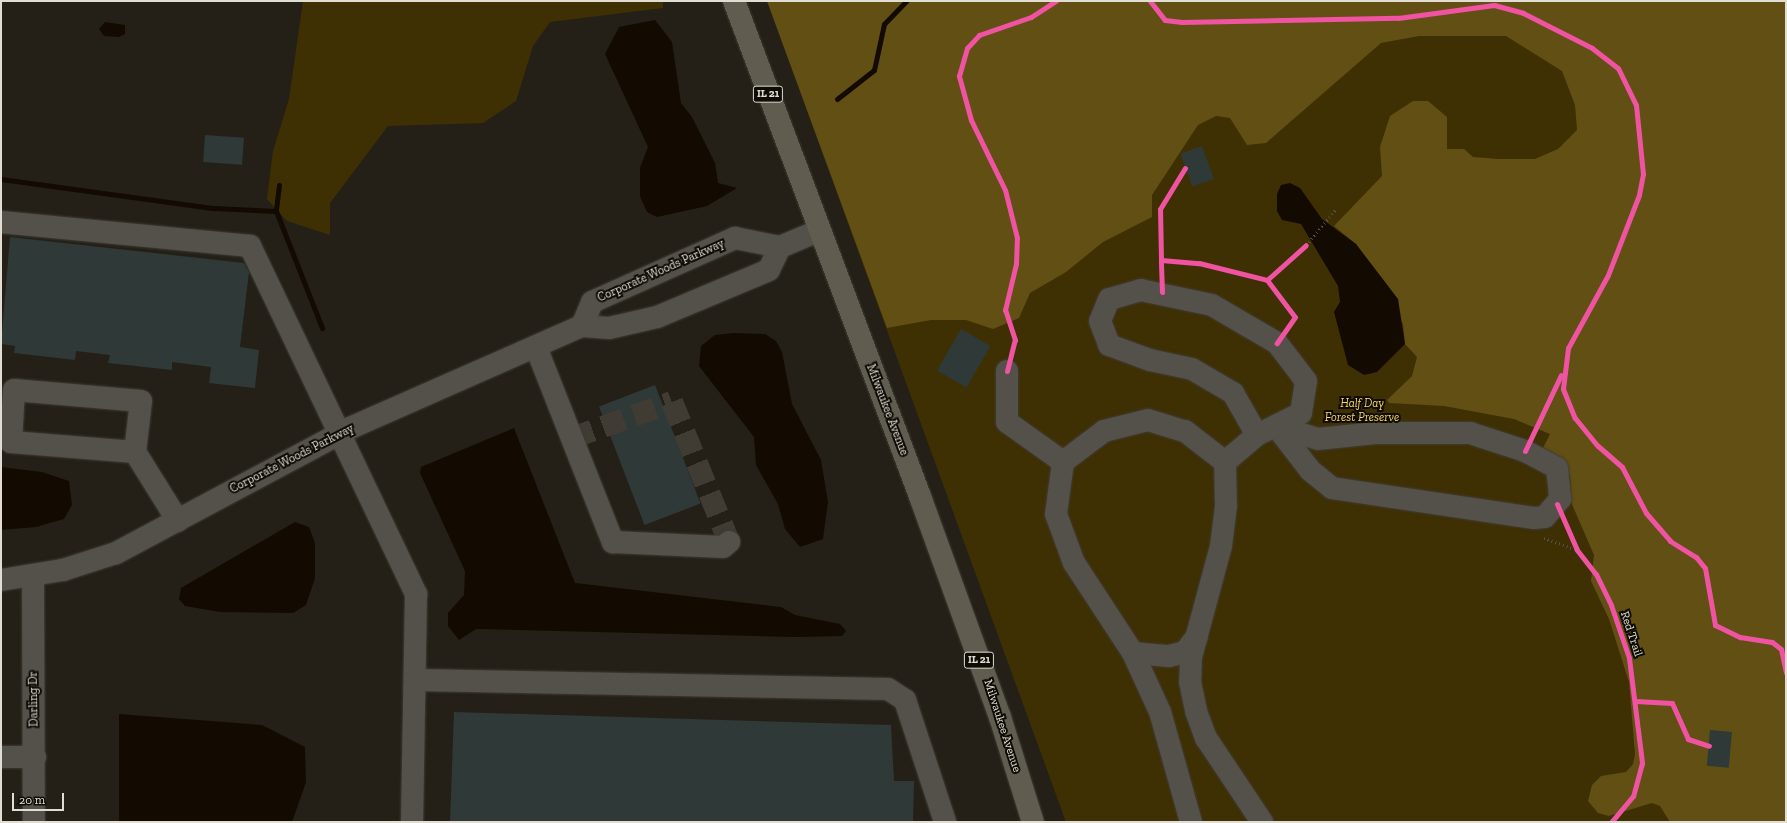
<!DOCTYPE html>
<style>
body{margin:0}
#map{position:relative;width:1787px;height:823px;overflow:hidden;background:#242017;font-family:"Zilla Slab",serif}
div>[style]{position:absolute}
.green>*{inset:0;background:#3f3003}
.forest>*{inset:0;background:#624f14}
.water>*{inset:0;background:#130a02}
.stream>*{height:5px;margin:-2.5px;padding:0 2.5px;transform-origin:2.5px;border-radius:2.5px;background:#130a02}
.building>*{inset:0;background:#2f3937;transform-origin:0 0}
.minor-tunnel>*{height:22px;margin-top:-11px;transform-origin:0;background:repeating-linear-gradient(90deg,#403c33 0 22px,transparent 0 33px)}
.path>*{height:2.5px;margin-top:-1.25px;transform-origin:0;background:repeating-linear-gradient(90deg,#55524c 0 1px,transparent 0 4px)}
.roads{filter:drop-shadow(0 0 1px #3f3c35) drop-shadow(0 0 1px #3f3c35)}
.minor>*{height:22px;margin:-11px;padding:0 11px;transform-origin:11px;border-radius:11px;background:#54504a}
.major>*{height:22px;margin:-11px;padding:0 11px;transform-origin:11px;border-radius:11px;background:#605c4f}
.cycleway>*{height:5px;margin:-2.5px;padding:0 2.5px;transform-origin:2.5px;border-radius:2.5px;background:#f153a3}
span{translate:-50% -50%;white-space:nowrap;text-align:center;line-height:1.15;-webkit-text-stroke:4px #0f0c06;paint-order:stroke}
.shield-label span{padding:1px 3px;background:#0f0c06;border:1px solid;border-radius:3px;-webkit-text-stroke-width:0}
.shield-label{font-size:11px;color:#e1ddd3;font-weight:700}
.street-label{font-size:12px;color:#e1ddd3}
.park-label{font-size:12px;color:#fbd464;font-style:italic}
.frame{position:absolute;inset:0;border:2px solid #e1ddd3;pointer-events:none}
.scale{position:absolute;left:12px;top:793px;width:52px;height:18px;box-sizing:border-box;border:2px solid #e1ddd3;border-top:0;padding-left:5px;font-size:12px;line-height:14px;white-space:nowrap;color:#e1ddd3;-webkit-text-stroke:3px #0f0c06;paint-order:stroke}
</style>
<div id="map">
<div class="green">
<i style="clip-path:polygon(303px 1px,663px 1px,663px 8px,550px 22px,533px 46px,516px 101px,483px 123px,388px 126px,330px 203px,330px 235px,287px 221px,267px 199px,273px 151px,289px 99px)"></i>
<i style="clip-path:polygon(767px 1px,1786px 1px,1786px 822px,1066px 822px)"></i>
</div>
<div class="forest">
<i style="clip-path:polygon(767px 1px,1786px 1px,1786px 822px,1670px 822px,1660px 806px,1652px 803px,1609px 816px,1598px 813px,1588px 801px,1592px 785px,1601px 776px,1626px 772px,1633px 764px,1635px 754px,1629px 682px,1609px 619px,1591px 581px,1594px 555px,1571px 502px,1570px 476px,1561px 461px,1543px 448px,1550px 434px,1514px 419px,1444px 406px,1389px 403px,1387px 400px,1412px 376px,1417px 357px,1405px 344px,1403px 324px,1367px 260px,1356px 244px,1334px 226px,1382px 176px,1380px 147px,1390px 116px,1413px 101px,1428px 101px,1447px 117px,1447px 149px,1464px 149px,1473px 157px,1499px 159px,1535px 159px,1558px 149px,1577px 130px,1575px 105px,1562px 71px,1506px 36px,1419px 36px,1381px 43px,1266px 143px,1247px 145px,1230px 118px,1216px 116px,1198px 125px,1152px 195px,1152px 217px,1103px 242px,1066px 272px,1030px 293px,1019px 318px,993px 329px,966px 320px,931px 320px,887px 328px)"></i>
</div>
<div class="water">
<i style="clip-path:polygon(655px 20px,672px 42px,681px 103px,692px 117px,715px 163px,718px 183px,737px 188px,707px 206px,657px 217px,647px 212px,640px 196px,640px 168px,648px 147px,605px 54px,619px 27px)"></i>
<i style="clip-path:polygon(105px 22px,125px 25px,125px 34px,119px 37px,104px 36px,99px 29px)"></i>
<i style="clip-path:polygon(1290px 183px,1300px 188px,1322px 219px,1356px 244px,1398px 299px,1405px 344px,1377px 372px,1364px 375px,1348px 365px,1334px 312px,1340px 302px,1338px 286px,1301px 224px,1282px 220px,1277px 211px,1277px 194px,1281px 185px)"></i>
<i style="clip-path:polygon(733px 333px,765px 334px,776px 341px,782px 352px,792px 404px,821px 460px,828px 502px,823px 539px,800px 547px,785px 529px,778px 504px,756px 465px,754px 437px,699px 366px,701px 346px,715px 335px)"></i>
<i style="clip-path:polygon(514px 428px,575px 583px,781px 607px,795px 615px,840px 624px,846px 631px,842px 636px,797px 637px,476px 629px,459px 640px,448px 626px,448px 613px,464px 595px,465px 571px,420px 473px,421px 467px)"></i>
<i style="clip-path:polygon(1px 467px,42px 472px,69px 481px,72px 505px,64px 519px,36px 527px,1px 530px)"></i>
<i style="clip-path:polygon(295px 522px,309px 527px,315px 543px,315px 578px,306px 605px,293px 613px,220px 612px,185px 606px,179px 599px,181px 588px)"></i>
<i style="clip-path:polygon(119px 714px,262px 725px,305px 747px,306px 782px,292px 822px,119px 822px)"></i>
</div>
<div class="stream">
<i style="left:837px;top:99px;width:47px;rotate:-38.1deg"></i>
<i style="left:874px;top:70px;width:47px;rotate:-77.7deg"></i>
<i style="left:884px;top:24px;width:32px;rotate:-46deg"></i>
<i style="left:1px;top:179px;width:215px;rotate:7.8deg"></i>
<i style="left:214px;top:208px;width:62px;rotate:2.8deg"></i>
<i style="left:279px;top:185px;width:26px;rotate:97deg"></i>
<i style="left:276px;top:211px;width:126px;rotate:68.5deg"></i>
</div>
<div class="building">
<i style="left:205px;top:135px;width:39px;height:27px;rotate:4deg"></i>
<i style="left:1202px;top:146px;width:35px;height:23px;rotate:70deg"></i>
<i style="clip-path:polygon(10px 237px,244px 263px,249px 272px,240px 347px,259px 350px,255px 388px,209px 383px,211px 367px,172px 362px,172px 370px,108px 363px,110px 355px,76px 351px,75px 360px,14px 353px,15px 346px,1px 344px)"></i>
<i style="left:961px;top:329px;width:34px;height:48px;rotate:30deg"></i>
<i style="left:655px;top:385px;width:127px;height:60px;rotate:69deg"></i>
<i style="clip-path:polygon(454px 712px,891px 725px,894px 781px,914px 781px,913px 822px,450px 822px)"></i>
<i style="left:1710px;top:730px;width:22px;height:36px;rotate:5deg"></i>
</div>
<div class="minor-tunnel">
<i style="left:572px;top:438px;width:106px;rotate:-19.8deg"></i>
<i style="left:672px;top:402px;width:151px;rotate:67.8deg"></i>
</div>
<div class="path">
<i style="left:1306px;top:245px;width:47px;rotate:-50.2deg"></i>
<i style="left:1544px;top:538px;width:35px;rotate:20deg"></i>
</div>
<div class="roads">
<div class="minor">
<i style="left:1px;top:222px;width:250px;rotate:5.5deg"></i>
<i style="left:250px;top:246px;width:386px;rotate:64.5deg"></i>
<i style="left:416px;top:594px;width:228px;rotate:91deg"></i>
<i style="left:780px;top:247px;width:25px;rotate:116deg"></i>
<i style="left:769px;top:270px;width:121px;rotate:157.2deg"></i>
<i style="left:657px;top:317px;width:49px;rotate:167.1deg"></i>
<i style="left:609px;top:328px;width:27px;rotate:-176deg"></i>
<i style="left:582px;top:326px;width:26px;rotate:-67deg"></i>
<i style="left:592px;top:302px;width:157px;rotate:-24.1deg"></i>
<i style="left:735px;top:238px;width:46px;rotate:11.3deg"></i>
<i style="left:780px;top:247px;width:41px;rotate:-22.8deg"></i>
<i style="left:536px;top:347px;width:210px;rotate:68.5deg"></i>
<i style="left:613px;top:542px;width:110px;rotate:2.6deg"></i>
<i style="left:723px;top:547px;width:8px;rotate:-40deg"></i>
<i style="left:1007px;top:371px;width:51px;rotate:90deg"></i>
<i style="left:1007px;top:422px;width:69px;rotate:35.5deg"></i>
<i style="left:1276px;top:426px;width:44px;rotate:17.2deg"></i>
<i style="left:1318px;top:439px;width:58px;rotate:-5.9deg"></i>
<i style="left:1376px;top:433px;width:94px"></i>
<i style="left:1470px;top:433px;width:58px;rotate:18.1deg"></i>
<i style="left:1525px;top:451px;width:36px;rotate:28deg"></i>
<i style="left:1557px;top:468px;width:31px;rotate:84deg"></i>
<i style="left:1560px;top:499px;width:23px;rotate:130deg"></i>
<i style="left:1545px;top:517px;width:11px;rotate:175deg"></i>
<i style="left:1534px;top:518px;width:204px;rotate:-171.6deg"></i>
<i style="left:1332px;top:488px;width:28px;rotate:-141deg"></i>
<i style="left:1310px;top:470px;width:56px;rotate:-127.7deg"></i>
<i style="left:135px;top:452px;width:51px;rotate:-83.3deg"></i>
<i style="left:141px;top:401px;width:127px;rotate:-175deg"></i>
<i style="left:14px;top:390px;width:52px;rotate:93.3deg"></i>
<i style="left:11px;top:442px;width:124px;rotate:4.6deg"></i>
<i style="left:135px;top:452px;width:81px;rotate:58.1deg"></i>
<i style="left:1225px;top:462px;width:42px;rotate:-40.2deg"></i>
<i style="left:1257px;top:435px;width:49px;rotate:-26.6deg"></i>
<i style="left:1301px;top:413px;width:32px;rotate:-81deg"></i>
<i style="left:1306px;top:381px;width:48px;rotate:-127.3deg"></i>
<i style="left:1277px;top:343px;width:75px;rotate:-149.7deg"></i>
<i style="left:1212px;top:305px;width:73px;rotate:-168.1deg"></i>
<i style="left:1141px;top:290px;width:33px;rotate:164deg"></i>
<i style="left:1109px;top:299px;width:24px;rotate:112deg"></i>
<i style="left:1100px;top:321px;width:26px;rotate:69deg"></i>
<i style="left:1109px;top:345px;width:44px;rotate:20.1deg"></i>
<i style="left:1150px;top:360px;width:43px;rotate:12.1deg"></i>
<i style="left:1192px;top:369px;width:48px;rotate:30.3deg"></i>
<i style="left:1233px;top:393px;width:48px;rotate:60.3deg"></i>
<i style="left:33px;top:576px;width:246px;rotate:89.8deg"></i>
<i style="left:1px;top:580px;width:63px;rotate:-9.2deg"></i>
<i style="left:63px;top:570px;width:56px;rotate:-17.8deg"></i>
<i style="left:116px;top:553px;width:263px;rotate:-28.1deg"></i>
<i style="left:348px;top:429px;width:256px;rotate:-23.8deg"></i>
<i style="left:1133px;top:653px;width:36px;rotate:5deg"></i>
<i style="left:1169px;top:656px;width:16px;rotate:-14deg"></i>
<i style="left:1185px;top:652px;width:20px;rotate:-53deg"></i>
<i style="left:416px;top:680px;width:472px;rotate:1.1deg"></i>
<i style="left:888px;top:689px;width:20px;rotate:33deg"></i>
<i style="left:905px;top:700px;width:128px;rotate:71.8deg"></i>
<i style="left:1px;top:757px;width:34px"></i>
<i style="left:1191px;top:822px;width:114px;rotate:-105.7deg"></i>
<i style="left:1160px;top:712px;width:65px;rotate:-114.6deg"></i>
<i style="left:1133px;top:653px;width:108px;rotate:-123.2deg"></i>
<i style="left:1074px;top:563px;width:52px;rotate:-110.2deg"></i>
<i style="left:1056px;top:514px;width:52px;rotate:-82.3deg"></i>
<i style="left:1063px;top:462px;width:51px;rotate:-37.1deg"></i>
<i style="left:1104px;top:431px;width:45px;rotate:-14deg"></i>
<i style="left:1148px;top:420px;width:39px;rotate:17deg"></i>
<i style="left:1185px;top:431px;width:51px;rotate:37.8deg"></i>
<i style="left:1225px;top:462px;width:44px;rotate:88.7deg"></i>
<i style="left:1226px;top:506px;width:40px;rotate:97.1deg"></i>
<i style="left:1221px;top:546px;width:115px;rotate:105.1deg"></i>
<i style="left:1191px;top:657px;width:25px;rotate:92deg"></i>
<i style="left:1190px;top:682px;width:30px;rotate:78deg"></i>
<i style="left:1196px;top:711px;width:29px;rotate:70deg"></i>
<i style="left:1206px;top:738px;width:101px;rotate:56.3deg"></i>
</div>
<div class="major">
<i style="left:734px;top:1px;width:532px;rotate:69.42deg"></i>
<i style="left:921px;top:499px;width:232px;rotate:70.1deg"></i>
<i style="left:1000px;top:717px;width:110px;rotate:72.6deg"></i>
</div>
</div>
<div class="cycleway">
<i style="left:1150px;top:1px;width:24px;rotate:52deg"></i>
<i style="left:1165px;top:20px;width:17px;rotate:7deg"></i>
<i style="left:1182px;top:22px;width:216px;rotate:-1.1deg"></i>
<i style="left:1398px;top:18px;width:97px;rotate:-7.7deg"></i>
<i style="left:1494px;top:5px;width:30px;rotate:15deg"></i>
<i style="left:1523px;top:13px;width:77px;rotate:26.9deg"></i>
<i style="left:1592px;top:48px;width:33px;rotate:38deg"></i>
<i style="left:1618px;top:68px;width:41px;rotate:64.1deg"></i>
<i style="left:1636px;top:105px;width:69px;rotate:84.2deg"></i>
<i style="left:1643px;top:174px;width:21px;rotate:101deg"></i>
<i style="left:1639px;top:195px;width:86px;rotate:111.2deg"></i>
<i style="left:1608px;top:275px;width:83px;rotate:118.7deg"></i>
<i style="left:1568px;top:348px;width:41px;rotate:97deg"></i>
<i style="left:1563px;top:389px;width:31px;rotate:68deg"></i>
<i style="left:1575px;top:418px;width:36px;rotate:51deg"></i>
<i style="left:1598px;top:446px;width:32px;rotate:41deg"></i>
<i style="left:1622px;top:467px;width:52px;rotate:62.4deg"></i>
<i style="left:1646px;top:513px;width:37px;rotate:49deg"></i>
<i style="left:1670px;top:541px;width:31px;rotate:32deg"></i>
<i style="left:1696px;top:557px;width:14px;rotate:51deg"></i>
<i style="left:1705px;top:568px;width:58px;rotate:80deg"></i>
<i style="left:1715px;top:625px;width:28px;rotate:26deg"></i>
<i style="left:1740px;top:637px;width:32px;rotate:9deg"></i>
<i style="left:1772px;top:642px;width:11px;rotate:38deg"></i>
<i style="left:1781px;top:649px;width:24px;rotate:78deg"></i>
<i style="left:1161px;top:260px;width:51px;rotate:-91.1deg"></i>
<i style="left:1160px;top:209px;width:48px;rotate:-58.6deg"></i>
<i style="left:1267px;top:280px;width:52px;rotate:-41.9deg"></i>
<i style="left:1162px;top:292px;width:32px;rotate:-92deg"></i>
<i style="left:1161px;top:260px;width:38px;rotate:5deg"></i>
<i style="left:1199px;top:263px;width:70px;rotate:14deg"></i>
<i style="left:1267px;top:280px;width:46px;rotate:52.9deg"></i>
<i style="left:1295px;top:317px;width:32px;rotate:125deg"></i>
<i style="left:1007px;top:371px;width:32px;rotate:-76deg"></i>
<i style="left:1015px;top:340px;width:32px;rotate:-108deg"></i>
<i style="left:1005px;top:310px;width:47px;rotate:-76.6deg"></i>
<i style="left:1016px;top:264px;width:26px;rotate:-88deg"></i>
<i style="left:1017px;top:238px;width:49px;rotate:-104deg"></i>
<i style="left:1005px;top:190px;width:78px;rotate:-115.9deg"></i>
<i style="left:971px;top:120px;width:46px;rotate:-105.3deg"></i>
<i style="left:959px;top:76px;width:29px;rotate:-74deg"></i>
<i style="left:967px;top:48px;width:18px;rotate:-47deg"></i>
<i style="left:979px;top:35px;width:55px;rotate:-19.1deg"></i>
<i style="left:1031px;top:17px;width:30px;rotate:-33deg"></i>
<i style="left:1525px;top:451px;width:84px;rotate:-64.7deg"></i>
<i style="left:1557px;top:504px;width:50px;rotate:66.5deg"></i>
<i style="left:1577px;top:550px;width:31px;rotate:52deg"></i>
<i style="left:1596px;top:574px;width:34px;rotate:64deg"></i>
<i style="left:1611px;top:605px;width:56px;rotate:71.2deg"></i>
<i style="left:1629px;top:658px;width:106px;rotate:82.9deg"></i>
<i style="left:1642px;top:763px;width:34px;rotate:105deg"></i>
<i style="left:1633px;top:796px;width:34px;rotate:130deg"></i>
<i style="left:1635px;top:701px;width:37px;rotate:3deg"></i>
<i style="left:1672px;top:703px;width:39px;rotate:66deg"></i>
<i style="left:1688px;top:739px;width:22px;rotate:18deg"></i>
</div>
<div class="shield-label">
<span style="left:768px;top:94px">IL 21</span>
<span style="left:979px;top:660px">IL 21</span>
</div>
<div class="street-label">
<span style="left:661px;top:271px;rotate:-24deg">Corporate Woods Parkway</span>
<span style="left:887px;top:410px;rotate:69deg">Milwaukee Avenue</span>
<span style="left:292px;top:459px;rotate:-27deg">Corporate Woods Parkway</span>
<span style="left:1631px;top:634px;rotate:72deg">Red Trail</span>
<span style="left:34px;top:699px;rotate:-91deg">Darling Dr</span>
<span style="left:1002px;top:726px;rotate:72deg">Milwaukee Avenue</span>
</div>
<div class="park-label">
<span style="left:1362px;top:411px">Half Day<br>Forest Preserve</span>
</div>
<div class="frame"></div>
<div class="scale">20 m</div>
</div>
